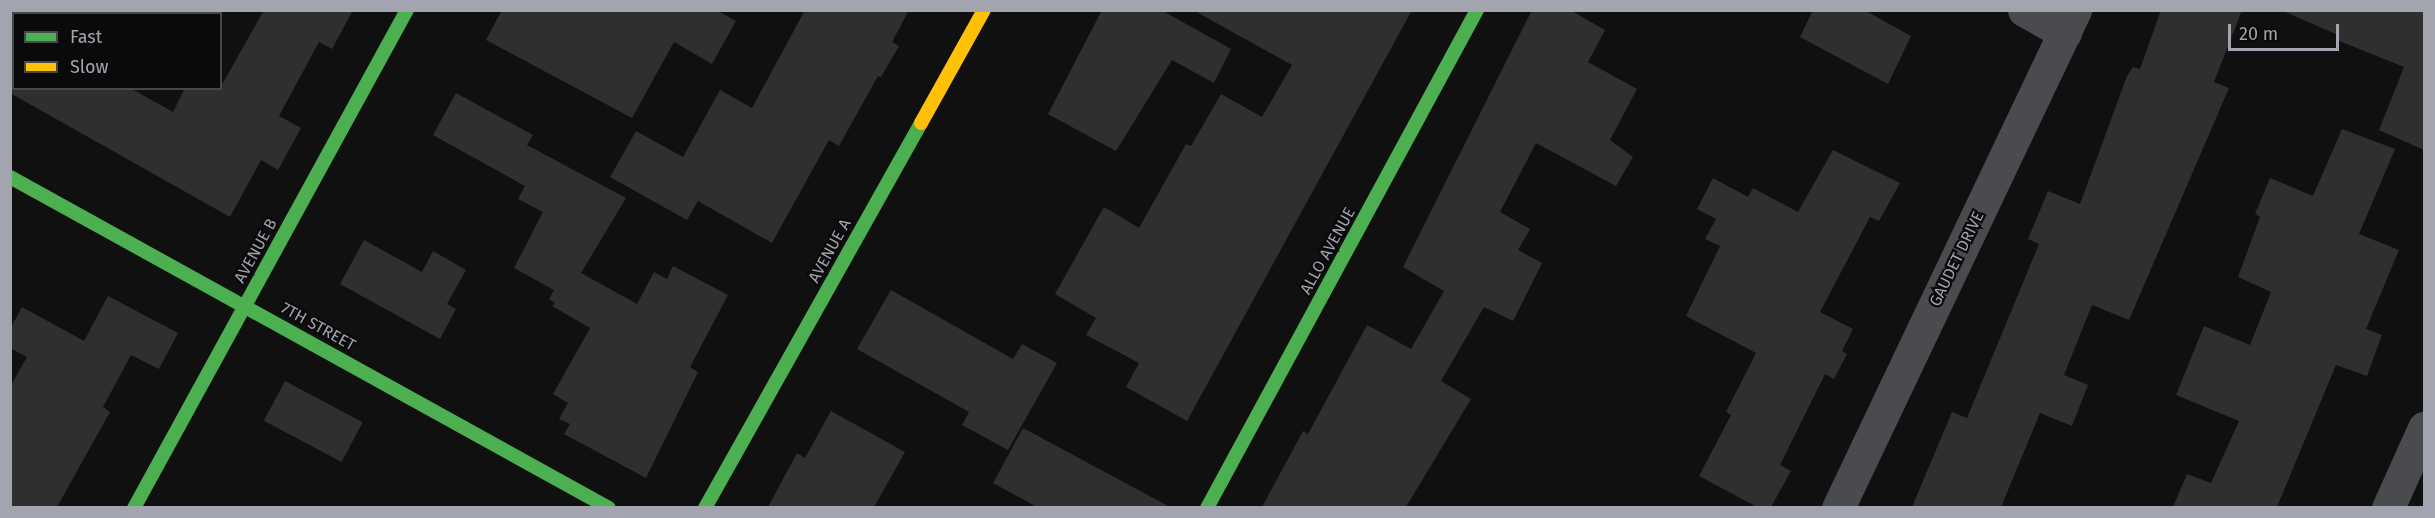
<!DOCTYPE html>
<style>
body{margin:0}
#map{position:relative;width:2435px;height:518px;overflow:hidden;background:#101010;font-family:"Fira Sans",sans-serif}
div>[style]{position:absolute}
.building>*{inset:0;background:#2f2f30;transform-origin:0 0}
.street>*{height:33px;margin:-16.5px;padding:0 16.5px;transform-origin:16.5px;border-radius:16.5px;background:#4a4b4f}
.fast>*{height:14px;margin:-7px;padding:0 7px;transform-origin:7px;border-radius:7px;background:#4caf50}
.slow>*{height:14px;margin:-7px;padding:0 7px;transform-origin:7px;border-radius:7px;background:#ffc107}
span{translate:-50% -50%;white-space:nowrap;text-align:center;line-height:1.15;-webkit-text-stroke:4.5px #0b0a0b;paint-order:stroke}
.street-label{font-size:16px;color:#a2a4b0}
.frame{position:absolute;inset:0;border:12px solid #a2a4b0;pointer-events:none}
.legend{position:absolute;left:12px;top:12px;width:210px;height:78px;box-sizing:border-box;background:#0b0a0b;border:2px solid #47484d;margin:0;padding:8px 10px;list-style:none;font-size:18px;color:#a2a4b0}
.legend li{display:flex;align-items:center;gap:12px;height:30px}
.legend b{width:30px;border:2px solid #47484d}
.scale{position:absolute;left:2228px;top:24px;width:111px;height:27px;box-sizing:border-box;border:3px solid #a2a4b0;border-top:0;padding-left:8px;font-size:18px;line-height:21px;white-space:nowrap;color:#a2a4b0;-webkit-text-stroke:4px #0b0a0b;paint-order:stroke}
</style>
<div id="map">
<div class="building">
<i style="clip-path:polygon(264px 10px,353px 10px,332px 49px,319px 42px,279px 116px,301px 128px,278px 170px,261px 160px,230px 217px,10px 93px,10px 88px,130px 88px,173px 112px,185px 88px,220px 88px)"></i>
<i style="clip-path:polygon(502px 10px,716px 10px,736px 21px,712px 64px,674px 42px,632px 118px,486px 40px)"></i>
<i style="clip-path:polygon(805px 10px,909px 10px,892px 42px,899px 46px,881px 77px,878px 76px,839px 146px,829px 140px,772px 243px,698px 201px,687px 220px,610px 177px,636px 131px,683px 157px,720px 90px,752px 108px)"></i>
<i style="clip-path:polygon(1102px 10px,1161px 10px,1231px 49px,1214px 83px,1172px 60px,1116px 151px,1048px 114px)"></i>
<i style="clip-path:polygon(1193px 10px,1412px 10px,1187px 421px,1126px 387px,1139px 363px,1086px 335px,1096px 318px,1055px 294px,1104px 207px,1139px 228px,1186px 144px,1191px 146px,1221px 94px,1262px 117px,1292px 65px)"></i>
<i style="clip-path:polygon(1532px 10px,1570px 10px,1605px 30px,1588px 62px,1637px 89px,1610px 140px,1633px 157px,1616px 186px,1536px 143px,1500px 212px,1530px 229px,1518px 250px,1542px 263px,1513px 321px,1484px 307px,1441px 381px,1471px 399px,1406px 507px,1262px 507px,1303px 431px,1308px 434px,1367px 325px,1411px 349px,1444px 291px,1403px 267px)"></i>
<i style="clip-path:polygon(1813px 10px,1864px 10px,1911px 36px,1888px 84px,1800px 37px)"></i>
<i style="clip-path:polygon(2161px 10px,2242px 10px,2214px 82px,2229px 88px,2129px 320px,2092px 305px,2064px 375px,2088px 385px,2072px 426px,2040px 413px,2001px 507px,1912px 507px,1952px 412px,1967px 418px,2039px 244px,2028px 239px,2048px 191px,2080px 204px,2127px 76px,2133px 67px,2140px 69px)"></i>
<i style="clip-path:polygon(2281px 10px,2424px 10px,2424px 150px,2379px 130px,2404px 67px,2337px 40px,2338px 35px)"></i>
<i style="clip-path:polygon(456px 93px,533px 135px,527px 145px,626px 198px,581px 273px,637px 304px,654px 272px,667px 279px,673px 266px,728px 295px,690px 367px,698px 372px,646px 478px,564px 434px,570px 424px,559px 419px,568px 403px,553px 394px,590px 328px,552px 306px,555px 303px,549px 299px,554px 290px,514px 268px,543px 212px,518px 199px,525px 186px,433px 135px)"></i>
<i style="clip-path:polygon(2342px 129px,2395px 149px,2359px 234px,2399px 250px,2366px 329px,2382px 335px,2367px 376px,2336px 365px,2277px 507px,2173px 507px,2187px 474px,2211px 483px,2239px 421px,2176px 395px,2204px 326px,2250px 345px,2271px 292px,2238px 277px,2260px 217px,2255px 214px,2270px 178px,2313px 196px)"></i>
<i style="clip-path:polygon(1833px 150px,1900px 183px,1879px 221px,1870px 217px,1820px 312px,1853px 329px,1842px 351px,1847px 354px,1834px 379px,1825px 374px,1780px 465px,1791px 471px,1771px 507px,1757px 507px,1699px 476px,1731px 415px,1726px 412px,1756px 353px,1686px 316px,1720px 246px,1705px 239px,1716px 219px,1697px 209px,1713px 178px,1748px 197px,1753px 188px,1798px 212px)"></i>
<i style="clip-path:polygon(364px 240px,422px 272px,433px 251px,466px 270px,447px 304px,456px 309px,440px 339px,340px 284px)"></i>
<i style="clip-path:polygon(891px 290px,1013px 359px,1022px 344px,1057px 363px,1008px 450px,962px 425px,969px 412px,857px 349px)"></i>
<i style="clip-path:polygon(108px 296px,178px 333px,159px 369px,131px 355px,103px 407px,110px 412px,57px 507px,10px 507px,10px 387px,27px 357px,10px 348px,10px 329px,22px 307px,84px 341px)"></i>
<i style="left:285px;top:381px;width:88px;height:45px;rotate:28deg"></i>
<i style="clip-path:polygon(831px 411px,905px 452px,874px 507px,768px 507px,797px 453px,805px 458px)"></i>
<i style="clip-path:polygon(1023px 428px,1170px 507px,1037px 507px,993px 483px)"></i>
</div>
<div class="street">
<i style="left:2024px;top:10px;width:47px;rotate:29.3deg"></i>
<i style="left:1838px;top:508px;width:552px;rotate:-64.55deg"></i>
<i style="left:2388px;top:508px;width:88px;rotate:-65.8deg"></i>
</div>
<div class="fast">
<i style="left:10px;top:177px;width:684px;rotate:28.92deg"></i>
<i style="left:134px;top:508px;width:568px;rotate:-61.27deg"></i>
<i style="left:705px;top:508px;width:441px;rotate:-60.7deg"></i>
<i style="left:1207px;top:508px;width:566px;rotate:-61.53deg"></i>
</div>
<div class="slow">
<i style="left:921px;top:123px;width:129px;rotate:-60.9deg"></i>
</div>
<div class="street-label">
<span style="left:256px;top:251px;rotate:-61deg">AVENUE B</span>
<span style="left:830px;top:251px;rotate:-61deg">AVENUE A</span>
<span style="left:1328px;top:251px;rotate:-61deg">ALLO AVENUE</span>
<span style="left:1957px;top:259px;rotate:-64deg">GAUDET DRIVE</span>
<span style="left:318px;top:327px;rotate:29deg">7TH STREET</span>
</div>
<div class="frame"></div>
<ul class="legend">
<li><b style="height:8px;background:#4caf50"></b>Fast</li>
<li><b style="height:8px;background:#ffc107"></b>Slow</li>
</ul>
<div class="scale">20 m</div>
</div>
